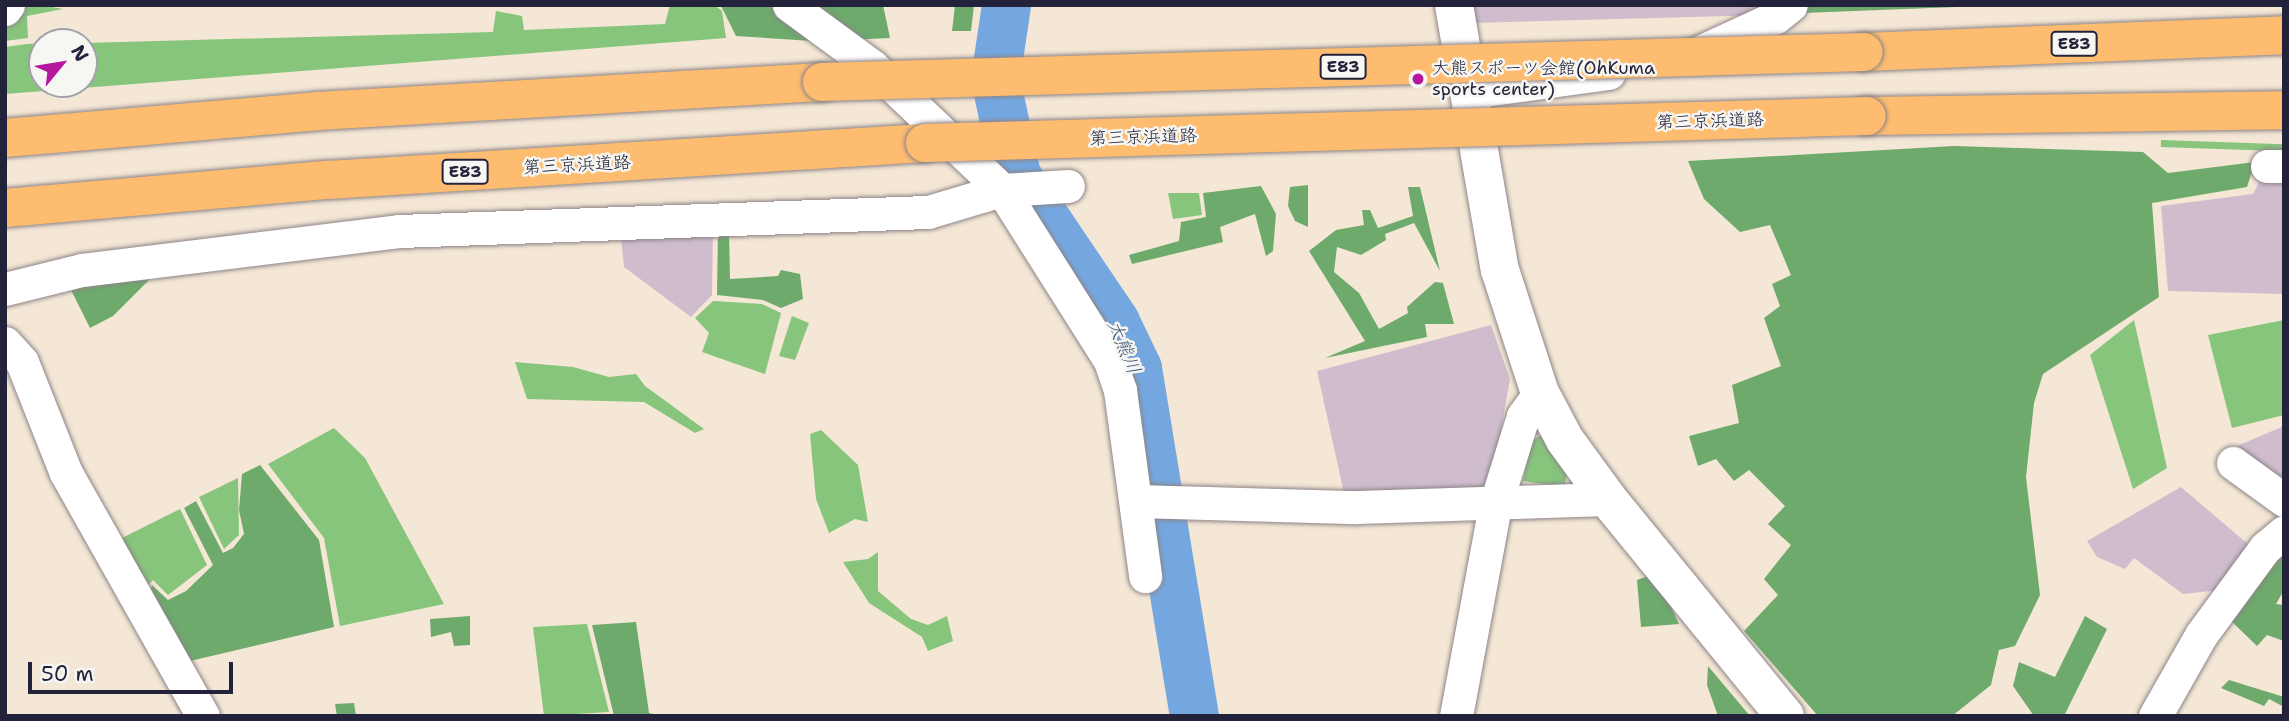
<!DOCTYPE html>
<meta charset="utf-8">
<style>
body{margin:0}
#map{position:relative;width:2289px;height:721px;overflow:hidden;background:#f5e7d5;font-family:"Shantell Sans","Klee One",sans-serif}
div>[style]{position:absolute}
.industrial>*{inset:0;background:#cfbdce}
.green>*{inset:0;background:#87c57c;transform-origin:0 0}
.forest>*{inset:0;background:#6daa6c}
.river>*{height:49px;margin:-24.5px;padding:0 24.5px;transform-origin:24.5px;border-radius:24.5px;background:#74a7e0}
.roads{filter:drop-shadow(0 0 2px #8c8488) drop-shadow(0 0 2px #8c8488)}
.minor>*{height:33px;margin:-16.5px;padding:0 16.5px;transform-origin:16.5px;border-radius:16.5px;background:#fff}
.tertiary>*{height:38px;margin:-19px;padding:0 19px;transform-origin:19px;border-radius:19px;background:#fff}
.motorway>*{height:38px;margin:-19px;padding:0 19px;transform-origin:19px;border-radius:19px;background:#fdbc6f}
.bridges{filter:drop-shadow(0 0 2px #8c8488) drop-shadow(0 0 2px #8c8488)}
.motorway-bridge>*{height:38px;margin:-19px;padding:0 19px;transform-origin:19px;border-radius:19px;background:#fdbc6f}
.dots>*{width:19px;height:19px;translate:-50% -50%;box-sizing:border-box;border:4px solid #f6f6f2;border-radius:50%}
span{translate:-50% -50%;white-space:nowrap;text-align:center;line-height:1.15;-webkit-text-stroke:5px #f6f6f2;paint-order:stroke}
.shield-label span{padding:2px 5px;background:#f6f6f2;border:2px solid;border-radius:5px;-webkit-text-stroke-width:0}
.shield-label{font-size:16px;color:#22223b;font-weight:700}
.poi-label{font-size:18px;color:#22223b}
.left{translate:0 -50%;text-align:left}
.street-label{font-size:18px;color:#22223b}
.water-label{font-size:19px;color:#43577d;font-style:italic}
.frame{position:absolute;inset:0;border:7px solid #22223b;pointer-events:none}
.north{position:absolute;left:28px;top:28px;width:70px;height:70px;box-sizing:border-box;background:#f6f6f2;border:2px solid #a1a1a9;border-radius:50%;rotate:60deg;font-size:19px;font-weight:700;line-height:28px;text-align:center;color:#22223b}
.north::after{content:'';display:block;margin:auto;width:24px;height:32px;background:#b5179e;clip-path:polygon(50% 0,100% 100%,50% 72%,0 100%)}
.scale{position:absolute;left:28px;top:662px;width:205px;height:32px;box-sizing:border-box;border:4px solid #22223b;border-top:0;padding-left:9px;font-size:21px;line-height:24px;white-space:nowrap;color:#22223b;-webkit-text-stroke:5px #f6f6f2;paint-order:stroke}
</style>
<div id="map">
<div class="industrial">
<i style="clip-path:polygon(1471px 5px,1775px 5px,1766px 15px,1473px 23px)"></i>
<i style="clip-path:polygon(2262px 176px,2284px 176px,2284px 294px,2168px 291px,2161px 206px,2253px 194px)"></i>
<i style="clip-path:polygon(713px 230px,712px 295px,691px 317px,624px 267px,621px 237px)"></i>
<i style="clip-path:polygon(1491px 325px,1510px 379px,1488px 501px,1344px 493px,1317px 371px)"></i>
<i style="clip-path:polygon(2284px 426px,2284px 481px,2237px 446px)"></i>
<i style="clip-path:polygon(2181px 487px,2249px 545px,2220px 590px,2183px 594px,2134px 558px,2125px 569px,2097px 557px,2087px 541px)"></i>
</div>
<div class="green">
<i style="clip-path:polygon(19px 5px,41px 5px,63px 9px,27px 16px,28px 38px,5px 41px,5px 21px)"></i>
<i style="clip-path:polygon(670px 5px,714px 5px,722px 11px,726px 38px,5px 94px,5px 47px,27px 44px,42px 43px,42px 84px,84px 84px,84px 43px,493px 32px,496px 11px,522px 16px,524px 30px,665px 24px)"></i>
<i style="left:2161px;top:140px;width:123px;height:7px;rotate:2deg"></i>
<i style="clip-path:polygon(1168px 193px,1199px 193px,1202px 215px,1173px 219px)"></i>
<i style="clip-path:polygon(713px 301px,762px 304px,781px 313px,765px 374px,702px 352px,709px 333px,695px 318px)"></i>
<i style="clip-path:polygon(792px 316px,809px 323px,795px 360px,779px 356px)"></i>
<i style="clip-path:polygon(2134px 320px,2167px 468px,2133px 489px,2090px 355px)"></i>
<i style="clip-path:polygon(2284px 320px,2284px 415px,2232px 428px,2208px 335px)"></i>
<i style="clip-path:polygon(515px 362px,573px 367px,609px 377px,636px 374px,645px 386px,704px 429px,695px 433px,644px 402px,527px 399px)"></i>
<i style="clip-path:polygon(334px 428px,365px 458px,444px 604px,340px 626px,324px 538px,268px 464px)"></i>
<i style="clip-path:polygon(821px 430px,858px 465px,868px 522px,855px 519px,829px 533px,816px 499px,810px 434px)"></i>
<i style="clip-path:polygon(1542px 435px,1567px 475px,1564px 487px,1523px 481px,1532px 440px)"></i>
<i style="clip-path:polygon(238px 478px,239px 535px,224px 549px,199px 497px)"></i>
<i style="clip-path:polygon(180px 509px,207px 565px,168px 595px,153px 580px,147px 586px,122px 538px)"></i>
<i style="clip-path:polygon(878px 552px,878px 591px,911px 619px,928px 625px,947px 616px,953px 641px,928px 651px,922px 637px,869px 603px,843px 562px,868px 559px)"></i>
<i style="clip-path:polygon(587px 624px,609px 712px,544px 716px,533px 627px)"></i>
</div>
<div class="forest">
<i style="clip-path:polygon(770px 5px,827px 42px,736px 36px,721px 6px)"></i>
<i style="clip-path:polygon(802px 5px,883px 5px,890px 38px,848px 40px)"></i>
<i style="clip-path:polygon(955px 5px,974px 5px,971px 31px,952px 31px)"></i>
<i style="clip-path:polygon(1809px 5px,2008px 5px,1803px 13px)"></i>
<i style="clip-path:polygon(1954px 146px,2143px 152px,2168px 173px,2255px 162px,2247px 187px,2152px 203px,2159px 297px,2043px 374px,2034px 403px,2026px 477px,2040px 595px,2015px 646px,1999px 650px,1991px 685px,1952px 716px,1818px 716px,1744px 631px,1778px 595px,1764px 579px,1791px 545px,1768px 524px,1785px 506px,1749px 470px,1734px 481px,1716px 459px,1698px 466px,1689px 436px,1739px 423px,1732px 385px,1781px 366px,1764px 318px,1780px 306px,1772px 284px,1791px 275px,1770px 225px,1740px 232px,1704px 199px,1688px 161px)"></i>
<i style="clip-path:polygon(1308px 185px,1308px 227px,1295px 221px,1288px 206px,1290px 187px)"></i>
<i style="clip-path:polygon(1261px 186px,1276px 214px,1273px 251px,1266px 256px,1255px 214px,1220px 227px,1223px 242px,1132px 264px,1129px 255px,1179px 241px,1181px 222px,1206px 217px,1203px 193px)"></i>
<i style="clip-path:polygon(1408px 187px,1420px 187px,1440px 271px,1414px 223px,1385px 234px,1386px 240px,1361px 255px,1337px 247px,1334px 272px,1359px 293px,1379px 329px,1408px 313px,1407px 307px,1435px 282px,1443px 283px,1454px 324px,1425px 324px,1427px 337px,1325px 358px,1365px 341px,1309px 251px,1336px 230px,1364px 225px,1362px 210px,1370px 210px,1378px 228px,1413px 216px)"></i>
<i style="clip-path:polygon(718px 230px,729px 231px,730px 279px,778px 276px,781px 270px,800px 274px,803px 299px,781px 308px,763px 300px,717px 295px)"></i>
<i style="clip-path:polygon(153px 276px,113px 316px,90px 328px,68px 284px)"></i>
<i style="clip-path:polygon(260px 465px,319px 540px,334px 627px,190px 661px,150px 594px,152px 585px,168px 600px,186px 591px,213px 565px,184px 508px,196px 501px,223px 553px,233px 548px,244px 534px,239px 510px,242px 474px)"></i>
<i style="clip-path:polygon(2284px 551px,2284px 590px,2276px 604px,2284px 605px,2284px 641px,2267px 635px,2257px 646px,2226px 616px)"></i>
<i style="clip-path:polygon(1648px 576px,1669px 602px,1679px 624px,1641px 627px,1637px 580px)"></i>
<i style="clip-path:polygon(470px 616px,470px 645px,454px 646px,451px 632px,431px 637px,430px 619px)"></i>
<i style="clip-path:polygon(2085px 616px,2107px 629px,2064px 716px,2034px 716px,2013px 686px,2019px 662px,2055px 677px)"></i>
<i style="clip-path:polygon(636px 622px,649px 713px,662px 716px,614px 716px,592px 625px)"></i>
<i style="clip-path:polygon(1708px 666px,1750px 716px,1718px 716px,1707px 685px)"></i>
<i style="clip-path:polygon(2229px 680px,2284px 697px,2284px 707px,2269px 699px,2264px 706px,2221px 688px)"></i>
<i style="clip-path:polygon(354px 703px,356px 716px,337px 716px,335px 704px)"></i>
</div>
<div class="river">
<i style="left:1006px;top:5px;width:75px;rotate:98.5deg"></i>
<i style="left:995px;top:79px;width:98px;rotate:77.7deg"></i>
<i style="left:1016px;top:175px;width:177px;rotate:56deg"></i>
<i style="left:1115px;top:322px;width:51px;rotate:64.4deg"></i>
<i style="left:1137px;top:368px;width:353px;rotate:80.7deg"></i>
</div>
<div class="roads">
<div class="minor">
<i style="left:789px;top:5px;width:103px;rotate:36.3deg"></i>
<i style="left:872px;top:66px;width:180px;rotate:43.6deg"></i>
<i style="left:1002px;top:190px;width:66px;rotate:-3.5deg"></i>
<i style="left:5px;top:9px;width:5px;rotate:-53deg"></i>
<i style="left:1693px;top:55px;width:91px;rotate:-24.6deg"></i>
<i style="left:1776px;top:17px;width:19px;rotate:-39deg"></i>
<i style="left:1470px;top:92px;width:140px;rotate:-7.8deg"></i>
<i style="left:2267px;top:166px;width:17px"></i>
<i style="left:5px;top:289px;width:79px;rotate:-13.9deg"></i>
<i style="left:82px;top:270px;width:319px;rotate:-7deg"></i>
<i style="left:399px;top:231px;width:529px;rotate:-2.06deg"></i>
<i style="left:928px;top:212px;width:77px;rotate:-16.6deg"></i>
<i style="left:1002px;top:190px;width:202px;rotate:57.7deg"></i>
<i style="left:1110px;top:361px;width:31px;rotate:71deg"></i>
<i style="left:1120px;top:390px;width:188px;rotate:82.3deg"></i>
<i style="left:5px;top:343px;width:25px;rotate:48deg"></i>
<i style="left:22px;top:362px;width:119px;rotate:68.4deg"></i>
<i style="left:66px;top:473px;width:279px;rotate:60.6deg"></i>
<i style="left:2233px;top:463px;width:63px;rotate:36deg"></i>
<i style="left:1136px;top:501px;width:221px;rotate:1.6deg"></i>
<i style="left:1357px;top:507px;width:251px;rotate:-1.8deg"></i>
<i style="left:1456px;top:716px;width:214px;rotate:-79.5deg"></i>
<i style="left:1495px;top:506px;width:94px;rotate:-72.7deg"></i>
<i style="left:1523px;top:416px;width:29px;rotate:-54deg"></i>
<i style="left:2155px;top:716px;width:93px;rotate:-60.4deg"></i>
<i style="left:2201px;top:635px;width:108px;rotate:-53.7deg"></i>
<i style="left:2265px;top:548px;width:25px;rotate:-40deg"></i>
</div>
<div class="tertiary">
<i style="left:1454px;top:5px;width:269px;rotate:80.2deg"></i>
<i style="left:1500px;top:270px;width:129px;rotate:72deg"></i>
<i style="left:1540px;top:393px;width:53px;rotate:62deg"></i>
<i style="left:1565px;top:440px;width:73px;rotate:53.9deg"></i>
<i style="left:1608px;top:499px;width:280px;rotate:50.8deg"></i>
</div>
<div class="motorway">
<i style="left:1864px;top:52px;width:420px;rotate:-2.3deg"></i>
<i style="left:1867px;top:116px;width:417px;rotate:-0.8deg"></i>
<i style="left:5px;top:138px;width:313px;rotate:-4.9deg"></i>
<i style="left:317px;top:111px;width:506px;rotate:-3.29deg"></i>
<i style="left:5px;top:208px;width:324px;rotate:-5deg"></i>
<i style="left:328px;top:180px;width:598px;rotate:-3.55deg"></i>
</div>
</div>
<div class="bridges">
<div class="motorway-bridge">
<i style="left:822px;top:82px;width:1042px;rotate:-1.65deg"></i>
<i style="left:925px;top:143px;width:942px;rotate:-1.64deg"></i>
</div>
</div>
<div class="dots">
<i style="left:1418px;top:79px;background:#b5179e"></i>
</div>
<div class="shield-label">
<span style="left:2074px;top:44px">E83</span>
<span style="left:1343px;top:67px">E83</span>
<span style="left:465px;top:172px">E83</span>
</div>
<div class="poi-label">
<span class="left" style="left:1432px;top:79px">大熊スポーツ会館(OhKuma<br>sports center)</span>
</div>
<div class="street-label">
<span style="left:1710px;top:121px;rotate:-2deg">第三京浜道路</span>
<span style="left:1143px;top:137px;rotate:-2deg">第三京浜道路</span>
<span style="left:577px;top:165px;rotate:-3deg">第三京浜道路</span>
</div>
<div class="water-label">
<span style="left:1124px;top:347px;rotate:67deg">大熊川</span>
</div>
<div class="frame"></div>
<div class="north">N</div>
<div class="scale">50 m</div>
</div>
